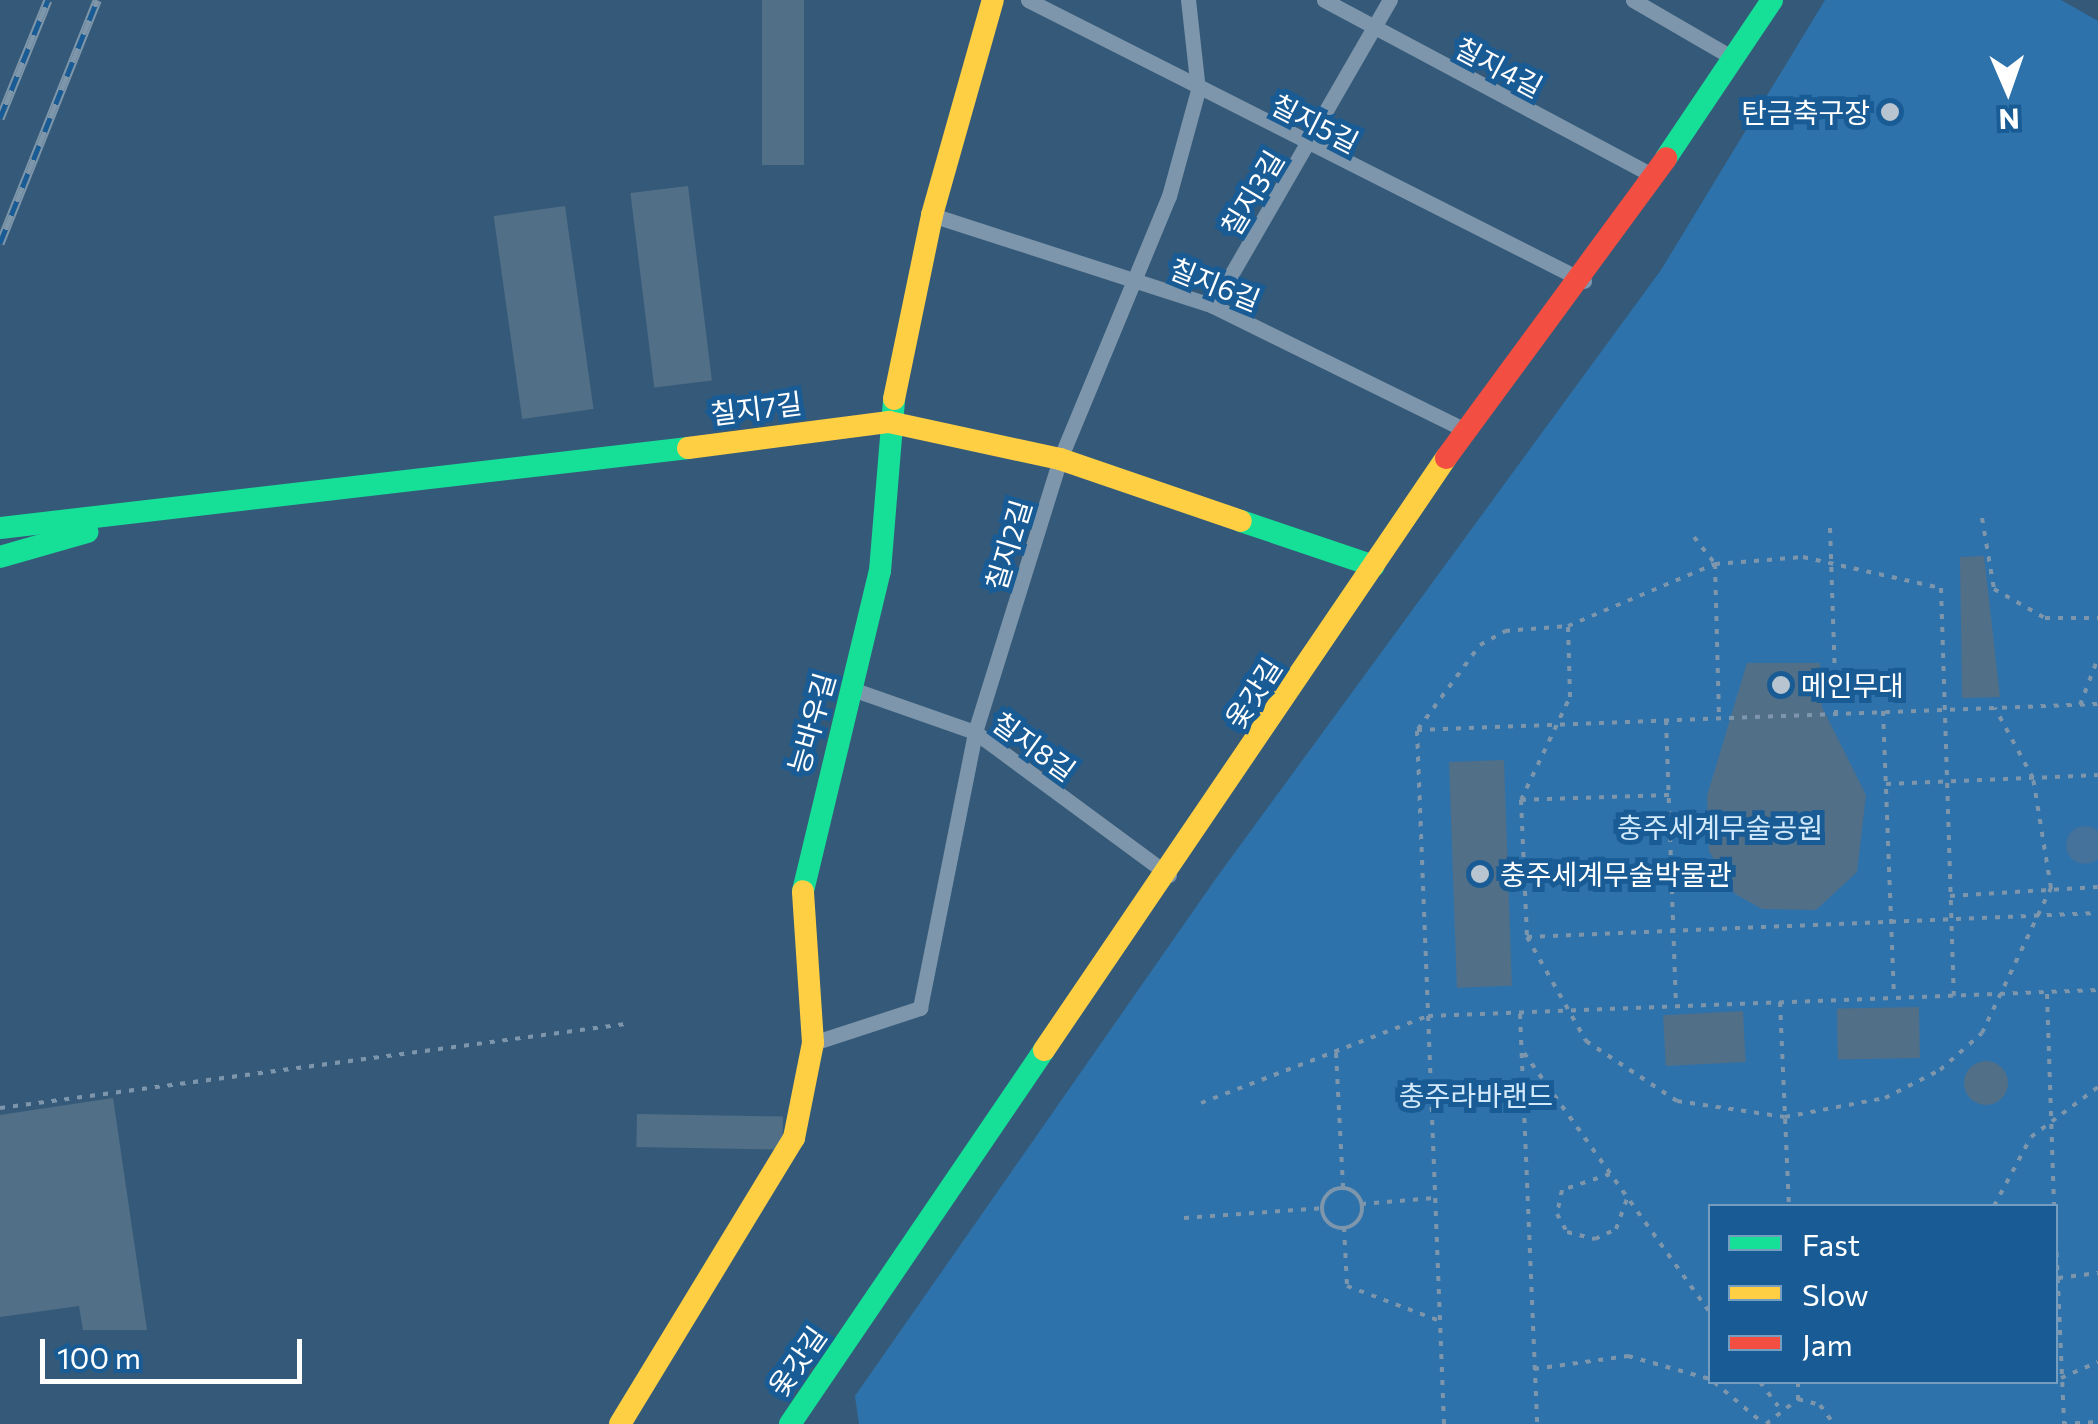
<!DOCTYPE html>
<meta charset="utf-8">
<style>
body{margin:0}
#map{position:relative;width:2098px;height:1424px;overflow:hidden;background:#355a79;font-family:Commissioner,"Noto Sans KR",sans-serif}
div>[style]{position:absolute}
.green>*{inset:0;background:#2d72ab}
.water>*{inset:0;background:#44729a}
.round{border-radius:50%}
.building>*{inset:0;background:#526f88;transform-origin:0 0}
.path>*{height:4px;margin-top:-2px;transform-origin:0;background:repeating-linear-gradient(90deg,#7e96ab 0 5px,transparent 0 13px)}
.path>.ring{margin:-2px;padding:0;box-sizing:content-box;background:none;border:4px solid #7e96ab;border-radius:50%}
.street>*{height:15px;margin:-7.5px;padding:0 7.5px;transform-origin:7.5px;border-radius:7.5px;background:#7e96ab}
.fast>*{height:22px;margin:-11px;padding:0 11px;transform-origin:11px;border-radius:11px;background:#16e098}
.slow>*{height:22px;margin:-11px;padding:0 11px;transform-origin:11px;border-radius:11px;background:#ffcf43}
.jam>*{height:22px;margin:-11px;padding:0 11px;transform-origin:11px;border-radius:11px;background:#f24e42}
.rail>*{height:9px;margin-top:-4.5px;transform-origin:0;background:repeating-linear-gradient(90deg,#195c95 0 15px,#7e96aa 0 30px);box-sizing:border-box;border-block:2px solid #7e96aa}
.dots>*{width:28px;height:28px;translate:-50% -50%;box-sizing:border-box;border:5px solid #195c95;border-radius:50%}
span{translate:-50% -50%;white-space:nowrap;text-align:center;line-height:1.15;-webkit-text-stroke:10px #195c95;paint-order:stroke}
.street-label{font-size:28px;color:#fff}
.poi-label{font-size:28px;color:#fff}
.right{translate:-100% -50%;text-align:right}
.left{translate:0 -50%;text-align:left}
.park-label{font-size:28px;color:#d1e9fb}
.legend{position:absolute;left:1708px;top:1204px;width:350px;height:180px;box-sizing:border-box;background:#195c95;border:2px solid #759dbf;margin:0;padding:12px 18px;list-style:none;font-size:30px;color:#fff}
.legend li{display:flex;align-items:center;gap:20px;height:50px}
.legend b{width:50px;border:2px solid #759dbf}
.north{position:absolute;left:1958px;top:40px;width:100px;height:100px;-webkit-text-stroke:8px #195c95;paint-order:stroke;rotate:178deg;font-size:28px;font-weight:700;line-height:40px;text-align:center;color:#fff}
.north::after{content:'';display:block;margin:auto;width:35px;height:45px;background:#fff;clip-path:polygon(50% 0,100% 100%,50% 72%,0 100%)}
.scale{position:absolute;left:40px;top:1339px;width:262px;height:45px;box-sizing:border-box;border:5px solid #fff;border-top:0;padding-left:12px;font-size:30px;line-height:35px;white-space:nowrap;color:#fff;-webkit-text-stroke:8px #195c95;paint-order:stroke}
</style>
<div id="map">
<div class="green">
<i style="clip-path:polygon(evenodd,1825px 0,2061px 0,2098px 21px,2098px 1424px,859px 1424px,855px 1396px,1217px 877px,1661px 270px,1825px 0,1710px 1206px,2056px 1206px,2056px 1382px,1710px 1382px,1710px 1206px)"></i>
</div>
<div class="water">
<i class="round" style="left:2066px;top:826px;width:38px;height:38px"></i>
</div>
<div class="building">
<i style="left:762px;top:0;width:42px;height:165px"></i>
<i style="left:688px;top:186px;width:196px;height:58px;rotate:83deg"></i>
<i style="left:565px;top:206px;width:205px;height:72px;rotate:82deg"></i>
<i style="clip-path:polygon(1984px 556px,2000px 697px,1962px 698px,1960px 557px)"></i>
<i style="clip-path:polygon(1747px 663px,1820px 663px,1822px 707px,1866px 795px,1857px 872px,1816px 910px,1762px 909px,1735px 894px,1709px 851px,1707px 796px)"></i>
<i style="left:1504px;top:760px;width:226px;height:55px;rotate:88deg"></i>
<i style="left:1919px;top:1007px;width:51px;height:82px;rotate:89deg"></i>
<i style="left:1743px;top:1011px;width:51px;height:80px;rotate:87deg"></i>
<i class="round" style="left:1964px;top:1061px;width:44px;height:44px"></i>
<i style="clip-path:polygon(113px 1098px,147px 1330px,83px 1330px,79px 1306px,0 1317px,0 1115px)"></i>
<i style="left:637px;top:1114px;width:146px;height:33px;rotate:1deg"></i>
</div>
<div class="path">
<i style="left:1982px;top:518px;width:72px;rotate:80.4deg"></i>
<i style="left:1994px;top:589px;width:59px;rotate:29.6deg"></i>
<i style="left:2045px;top:618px;width:53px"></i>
<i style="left:1830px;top:528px;width:185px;rotate:88.1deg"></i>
<i style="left:1694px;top:537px;width:34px;rotate:52deg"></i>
<i style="left:1715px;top:564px;width:154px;rotate:88.5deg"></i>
<i style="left:2080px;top:705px;width:50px;rotate:-69deg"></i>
<i style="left:1883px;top:711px;width:286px;rotate:87.8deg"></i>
<i style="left:1666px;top:720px;width:286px;rotate:88deg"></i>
<i style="left:1418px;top:729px;width:104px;rotate:-53.6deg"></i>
<i style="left:1480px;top:645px;width:29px;rotate:-29deg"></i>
<i style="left:1505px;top:631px;width:63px;rotate:-4.5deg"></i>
<i style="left:1568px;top:626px;width:160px;rotate:-22.9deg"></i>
<i style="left:1715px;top:564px;width:88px;rotate:-4.5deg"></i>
<i style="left:1803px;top:557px;width:141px;rotate:12.7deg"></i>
<i style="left:1941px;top:588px;width:408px;rotate:88.2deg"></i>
<i style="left:1886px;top:784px;width:212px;rotate:-2.4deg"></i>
<i style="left:1669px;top:795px;width:148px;rotate:178.1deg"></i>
<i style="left:1521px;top:800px;width:137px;rotate:87.5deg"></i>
<i style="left:1527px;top:937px;width:572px;rotate:-2.41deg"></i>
<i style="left:1521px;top:800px;width:114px;rotate:-64.6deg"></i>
<i style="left:1570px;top:697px;width:71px;rotate:-91.6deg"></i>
<i style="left:1950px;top:896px;width:148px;rotate:-3.5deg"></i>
<i style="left:1527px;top:937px;width:120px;rotate:60.4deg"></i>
<i style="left:1586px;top:1041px;width:109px;rotate:33.4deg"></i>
<i style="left:1677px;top:1101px;width:109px;rotate:8.4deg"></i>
<i style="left:1785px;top:1117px;width:102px;rotate:-10.8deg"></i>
<i style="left:1885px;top:1098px;width:62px;rotate:-27deg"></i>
<i style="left:1940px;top:1070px;width:56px;rotate:-41.4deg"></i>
<i style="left:1982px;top:1033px;width:161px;rotate:-64.6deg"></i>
<i style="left:2051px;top:888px;width:111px;rotate:-99.3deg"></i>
<i style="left:2033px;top:778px;width:80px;rotate:-118.5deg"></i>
<i style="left:2047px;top:994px;width:212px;rotate:88.1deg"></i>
<i style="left:1780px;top:1002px;width:204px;rotate:87.5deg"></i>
<i style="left:1520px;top:1014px;width:410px;rotate:87.6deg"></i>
<i style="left:1336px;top:1053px;width:135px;rotate:87deg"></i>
<i style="left:1524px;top:1053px;width:320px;rotate:54.4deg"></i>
<i style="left:1201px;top:1103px;width:243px;rotate:-21deg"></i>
<i style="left:1428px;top:1016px;width:671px;rotate:-2.22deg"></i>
<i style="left:0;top:1108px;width:631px;rotate:-7.65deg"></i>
<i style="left:1610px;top:1174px;width:51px;rotate:161.6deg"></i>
<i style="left:1562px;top:1190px;width:25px;rotate:102deg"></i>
<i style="left:1557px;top:1214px;width:21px;rotate:61deg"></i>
<i style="left:1567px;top:1232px;width:29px;rotate:14deg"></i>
<i style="left:1595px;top:1239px;width:23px;rotate:-25deg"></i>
<i style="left:1616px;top:1229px;width:33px;rotate:-70deg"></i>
<i class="ring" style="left:1322px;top:1188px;width:36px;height:36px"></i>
<i style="left:1361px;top:1204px;width:74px;rotate:-4.6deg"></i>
<i style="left:1994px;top:1206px;width:78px;rotate:-61.8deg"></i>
<i style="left:2031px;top:1137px;width:84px;rotate:-36.7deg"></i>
<i style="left:1184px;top:1218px;width:138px;rotate:-4.1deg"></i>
<i style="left:1344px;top:1227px;width:59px;rotate:87.1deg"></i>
<i style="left:1347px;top:1286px;width:99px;rotate:20.6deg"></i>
<i style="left:2056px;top:1239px;width:185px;rotate:87.5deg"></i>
<i style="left:2058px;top:1278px;width:40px;rotate:-7.1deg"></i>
<i style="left:1534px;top:1369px;width:95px;rotate:-7.9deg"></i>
<i style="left:1628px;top:1356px;width:85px;rotate:15.7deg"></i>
<i style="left:2061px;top:1378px;width:40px;rotate:-23.4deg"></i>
<i style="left:1714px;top:1382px;width:65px;rotate:40deg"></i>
<i style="left:1760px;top:1382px;width:30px;rotate:53deg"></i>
<i style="left:1798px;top:1382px;width:17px;rotate:90deg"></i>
<i style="left:1444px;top:1424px;width:695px;rotate:-92.23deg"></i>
<i style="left:1417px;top:730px;width:681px;rotate:-2.19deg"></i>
<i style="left:1766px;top:1424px;width:41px;rotate:-38deg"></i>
<i style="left:1798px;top:1399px;width:23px;rotate:15deg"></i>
<i style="left:1820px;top:1405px;width:24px;rotate:54deg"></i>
<i style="left:2062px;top:1424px;width:36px;rotate:-3deg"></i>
</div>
<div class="street">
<i style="left:1028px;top:0;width:623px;rotate:26.81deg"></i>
<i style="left:1324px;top:0;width:373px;rotate:28.1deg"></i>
<i style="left:1633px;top:0;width:116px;rotate:30.1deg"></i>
<i style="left:932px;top:215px;width:295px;rotate:17.9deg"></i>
<i style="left:1213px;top:306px;width:281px;rotate:26.2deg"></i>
<i style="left:1213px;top:306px;width:354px;rotate:-60deg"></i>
<i style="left:852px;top:689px;width:130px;rotate:19.3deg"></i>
<i style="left:975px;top:732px;width:241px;rotate:36.4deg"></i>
<i style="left:813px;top:1043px;width:113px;rotate:-18.1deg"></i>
<i style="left:920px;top:1008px;width:281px;rotate:-78.7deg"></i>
<i style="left:975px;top:732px;width:286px;rotate:-72.7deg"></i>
<i style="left:1060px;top:459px;width:285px;rotate:-67.5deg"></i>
<i style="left:1169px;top:196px;width:110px;rotate:-74.7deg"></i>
<i style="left:1198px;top:90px;width:91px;rotate:-96.3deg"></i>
</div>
<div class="fast">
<i style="left:1666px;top:158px;width:190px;rotate:-56.1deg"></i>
<i style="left:1241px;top:521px;width:140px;rotate:18.7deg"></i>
<i style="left:0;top:528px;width:693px;rotate:-6.63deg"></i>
<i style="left:0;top:557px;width:91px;rotate:-16deg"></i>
<i style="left:803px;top:891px;width:329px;rotate:-76.5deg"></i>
<i style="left:880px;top:571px;width:173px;rotate:-85.3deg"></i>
<i style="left:790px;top:1424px;width:452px;rotate:-55.8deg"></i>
</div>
<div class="slow">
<i style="left:894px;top:399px;width:188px;rotate:-78.3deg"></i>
<i style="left:932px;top:215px;width:223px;rotate:-74.2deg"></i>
<i style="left:688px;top:448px;width:203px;rotate:-7.4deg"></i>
<i style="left:889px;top:422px;width:175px;rotate:12.2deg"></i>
<i style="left:1060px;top:459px;width:191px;rotate:18.9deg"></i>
<i style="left:1044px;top:1050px;width:716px;rotate:-55.82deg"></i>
<i style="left:620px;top:1424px;width:335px;rotate:-58.7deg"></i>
<i style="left:794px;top:1138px;width:97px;rotate:-78.7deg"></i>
<i style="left:813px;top:1043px;width:152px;rotate:-93.8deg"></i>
</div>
<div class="jam">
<i style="left:1446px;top:458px;width:372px;rotate:-53.7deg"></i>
</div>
<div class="rail">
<i style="left:0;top:118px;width:127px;rotate:-67.9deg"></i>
<i style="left:0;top:243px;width:262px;rotate:-68.2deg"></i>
</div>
<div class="dots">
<i style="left:1890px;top:112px;background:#b8c5d0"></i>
<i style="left:1781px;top:685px;background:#b8c5d0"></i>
<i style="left:1480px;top:874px;background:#b8c5d0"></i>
</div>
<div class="street-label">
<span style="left:1499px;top:67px;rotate:28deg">칠지4길</span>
<span style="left:1315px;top:123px;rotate:27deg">칠지5길</span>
<span style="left:1252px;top:193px;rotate:-59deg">칠지3길</span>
<span style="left:1215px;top:284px;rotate:22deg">칠지6길</span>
<span style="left:756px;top:408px;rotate:-7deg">칠지7길</span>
<span style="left:1008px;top:545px;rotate:-73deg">칠지2길</span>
<span style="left:1253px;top:693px;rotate:-57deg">옻갓길</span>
<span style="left:811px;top:723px;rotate:-74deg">능바우길</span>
<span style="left:1034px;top:746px;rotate:36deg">칠지8길</span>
<span style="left:797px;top:1361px;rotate:-55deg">옻갓길</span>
</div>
<div class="poi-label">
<span class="right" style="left:1870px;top:112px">탄금축구장</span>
<span class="left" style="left:1801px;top:685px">메인무대</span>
<span class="left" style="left:1500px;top:874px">충주세계무술박물관</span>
</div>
<div class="park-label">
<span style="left:1720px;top:827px">충주세계무술공원</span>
<span style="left:1476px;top:1095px">충주라바랜드</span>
</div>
<ul class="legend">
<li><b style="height:12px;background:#16e098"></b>Fast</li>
<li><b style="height:12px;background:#ffcf43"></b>Slow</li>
<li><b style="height:12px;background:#f24e42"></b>Jam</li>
</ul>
<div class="north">N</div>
<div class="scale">100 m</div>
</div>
